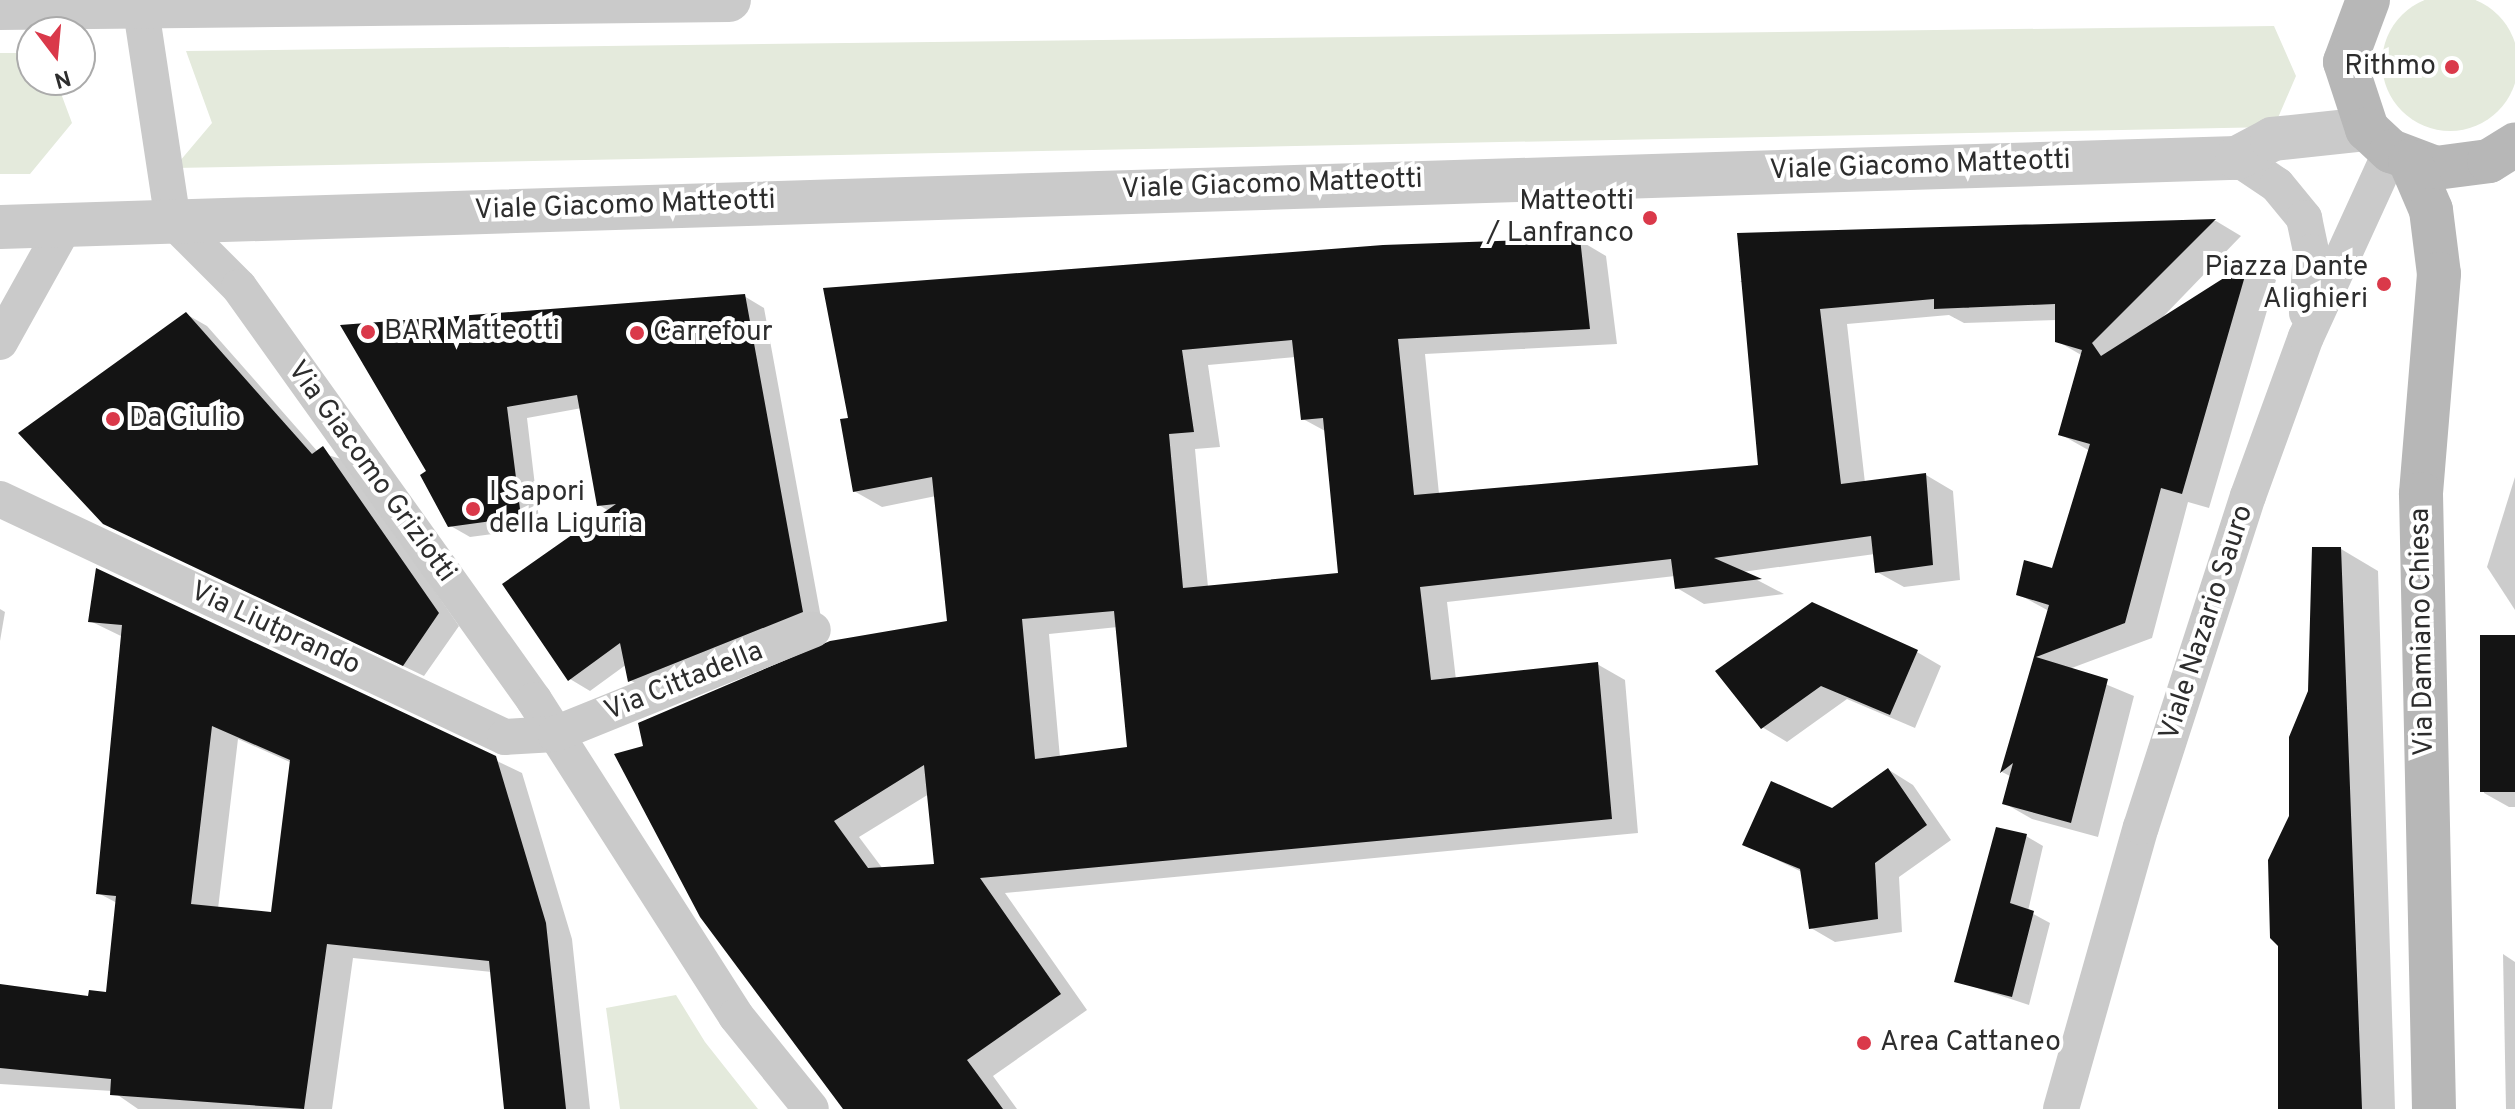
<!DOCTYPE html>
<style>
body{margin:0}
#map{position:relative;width:2515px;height:1109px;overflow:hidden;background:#fff;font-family:Overpass,sans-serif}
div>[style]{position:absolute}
.green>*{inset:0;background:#e4eadc}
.round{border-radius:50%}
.shadow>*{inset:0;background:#0003}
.building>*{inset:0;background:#141414;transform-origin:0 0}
.minor>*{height:36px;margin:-18px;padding:0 18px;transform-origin:18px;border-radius:18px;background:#cacaca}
.tertiary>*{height:44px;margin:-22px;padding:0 22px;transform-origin:22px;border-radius:22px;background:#cacaca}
.secondary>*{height:44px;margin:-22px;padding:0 22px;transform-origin:22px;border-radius:22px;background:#b7b7b7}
.dots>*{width:22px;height:22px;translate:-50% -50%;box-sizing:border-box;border:4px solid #fff;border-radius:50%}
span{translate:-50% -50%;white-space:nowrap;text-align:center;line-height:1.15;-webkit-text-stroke:8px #fff;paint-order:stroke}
.poi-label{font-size:28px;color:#2d2d2d}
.right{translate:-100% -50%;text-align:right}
.left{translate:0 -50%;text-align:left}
.street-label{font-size:28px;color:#2d2d2d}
.north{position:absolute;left:16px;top:16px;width:80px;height:80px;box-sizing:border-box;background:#fff;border:2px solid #ababab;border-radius:50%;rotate:164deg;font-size:22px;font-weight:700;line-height:32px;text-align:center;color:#2d2d2d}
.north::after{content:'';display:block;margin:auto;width:28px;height:36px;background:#da394a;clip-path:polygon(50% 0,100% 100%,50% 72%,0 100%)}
</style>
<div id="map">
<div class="green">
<i class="round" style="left:2382px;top:-5px;width:136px;height:136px"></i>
<i style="clip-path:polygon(2274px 26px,2296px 76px,2274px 127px,174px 168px,212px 123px,186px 51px)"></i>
<i style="clip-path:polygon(0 53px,32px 53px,32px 80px,56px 80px,72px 123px,30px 174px,0 174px)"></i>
<i style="clip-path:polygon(676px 995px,705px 1042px,758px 1109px,620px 1109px,606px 1008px)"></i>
</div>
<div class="shadow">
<i style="clip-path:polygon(evenodd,2216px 221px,2241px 236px,2157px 323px,2249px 264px,2276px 280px,2209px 508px,2188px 502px,2152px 638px,2069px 669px,2134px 696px,2098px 837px,2032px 819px,2004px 803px,2012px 777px,2002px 772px,2049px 611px,2018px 594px,2053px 570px,2090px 451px,2060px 434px,2083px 356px,2057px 341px,2057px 320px,1964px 323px,1949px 315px,1847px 324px,1865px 483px,1926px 475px,1953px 491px,1960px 580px,1904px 587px,1877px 572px,1875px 554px,1742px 572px,1784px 594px,1704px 604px,1677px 588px,1675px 576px,1447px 602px,1456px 680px,1597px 664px,1625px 680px,1638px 833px,1005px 893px,1087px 1010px,993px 1076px,1017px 1109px,845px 1109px,645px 747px,949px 623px,936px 496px,882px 507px,854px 491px,842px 421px,1579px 240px,1606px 256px,1617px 344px,1425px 354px,1439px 494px,1760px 467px,1739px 235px,2216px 221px,1296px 357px,1303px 419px,1327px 432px,1340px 575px,1208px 587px,1195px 449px,1220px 447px,1208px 365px,1296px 357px,2216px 221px,1118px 627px,1129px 749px,1060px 758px,1049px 634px,1118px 627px,2216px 221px,929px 794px,936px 866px,883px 869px,859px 837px,929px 794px)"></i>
<i style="clip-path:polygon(744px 296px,764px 308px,822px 623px,650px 692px,630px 680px,627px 664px,590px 691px,570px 679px,609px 511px,599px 505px,582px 408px,527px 418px,540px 528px,470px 537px,449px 525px,428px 472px,343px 326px)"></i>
<i style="clip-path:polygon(186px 314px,207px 326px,318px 452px,344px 460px,459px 626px,424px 676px,104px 523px)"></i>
<i style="clip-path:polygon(2515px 477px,2515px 610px,2487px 567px)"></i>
<i style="clip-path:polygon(2341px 549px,2378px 571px,2395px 1109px,2282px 1109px,2291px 816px)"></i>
<i style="clip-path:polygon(evenodd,98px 570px,522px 773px,572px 939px,590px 1109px,506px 1109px,492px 972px,353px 958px,332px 1109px,138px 1109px,112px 1091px,0 1084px,0 987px,89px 999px,107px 994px,117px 903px,98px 893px,123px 637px,90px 621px,98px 570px,238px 739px,292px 763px,273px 914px,218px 909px,238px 739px)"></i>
<i style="clip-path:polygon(0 609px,5px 612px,0 641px)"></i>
<i style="clip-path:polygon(2515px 637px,2515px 807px,2509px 807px,2484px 793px,2482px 638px)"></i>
<i style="clip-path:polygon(1917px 652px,1941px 666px,1915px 728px,1847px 699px,1787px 742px,1762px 727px,1718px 671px)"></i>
<i style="clip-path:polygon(1889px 770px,1913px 785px,1951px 840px,1899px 877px,1902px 932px,1835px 942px,1811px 928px,1802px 872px,1744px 844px,1832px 810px)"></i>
<i style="clip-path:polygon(2026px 836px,2043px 846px,2028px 911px,2050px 923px,2029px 1005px,1956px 981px)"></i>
<i style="clip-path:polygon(2503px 954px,2515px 962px,2515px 1109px,2506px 1109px)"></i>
</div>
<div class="building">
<i style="clip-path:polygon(evenodd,2216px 219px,2092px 343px,2101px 356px,2249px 262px,2182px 494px,2161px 488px,2125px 623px,2036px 657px,2108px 679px,2071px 823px,2002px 804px,2013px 763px,2000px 773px,2049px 605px,2016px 595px,2024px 560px,2052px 568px,2090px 444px,2058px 435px,2082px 350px,2055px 342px,2055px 304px,1934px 309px,1934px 299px,1820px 309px,1841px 484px,1926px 473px,1933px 565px,1875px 573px,1871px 536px,1714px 558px,1762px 579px,1675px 589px,1671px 559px,1420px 587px,1431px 680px,1598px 662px,1612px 819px,980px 878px,1061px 994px,967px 1060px,1003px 1109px,843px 1109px,700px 917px,614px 754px,643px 746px,638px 723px,830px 641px,947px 621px,932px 477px,853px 492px,840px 419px,848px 418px,823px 288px,1383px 245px,1580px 238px,1590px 329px,1398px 339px,1414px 495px,1758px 465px,1737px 233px,2216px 219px,1292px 340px,1301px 420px,1323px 418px,1338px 573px,1183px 588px,1169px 434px,1194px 432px,1182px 350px,1292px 340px,2216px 219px,1114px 611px,1127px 747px,1035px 759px,1022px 619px,1114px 611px,2216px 219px,924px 765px,934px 864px,868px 868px,834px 821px,924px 765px)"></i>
<i style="clip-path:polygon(745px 294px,803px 612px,628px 682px,620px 643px,568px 681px,502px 584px,616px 504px,597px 506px,577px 395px,507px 407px,521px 517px,448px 527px,420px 475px,426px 471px,340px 325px)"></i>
<i style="clip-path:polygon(186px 312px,312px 454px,323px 446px,439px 613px,403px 666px,103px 524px,18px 433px)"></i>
<i style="clip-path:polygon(2312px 547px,2341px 547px,2362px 1109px,2278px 1109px,2278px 946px,2270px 938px,2268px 860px,2289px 816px,2289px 737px,2308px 691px)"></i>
<i style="clip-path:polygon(evenodd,96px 568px,496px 756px,546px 923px,566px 1109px,504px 1109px,489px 961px,327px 944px,304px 1109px,110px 1095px,111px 1079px,0 1068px,0 984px,88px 996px,89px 990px,106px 992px,116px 896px,96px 894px,122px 625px,88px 622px,96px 568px,212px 726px,290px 760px,271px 912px,191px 904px,212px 726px)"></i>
<i style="clip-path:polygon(1812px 602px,1918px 650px,1890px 715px,1821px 686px,1761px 729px,1715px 671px)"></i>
<i style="left:2515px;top:635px;width:157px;height:35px;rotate:90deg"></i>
<i style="clip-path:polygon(1888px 768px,1927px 825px,1875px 863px,1878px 919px,1809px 929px,1800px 869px,1742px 845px,1771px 781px,1832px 808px)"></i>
<i style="clip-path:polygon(1996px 827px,2027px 834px,2010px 903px,2034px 911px,2012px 997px,1954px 982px)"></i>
</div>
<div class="minor">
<i style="left:141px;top:10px;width:213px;rotate:81.4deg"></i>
<i style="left:173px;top:221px;width:93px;rotate:45deg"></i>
<i style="left:239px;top:287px;width:508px;rotate:54.46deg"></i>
<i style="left:534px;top:700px;width:375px;rotate:57.4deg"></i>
<i style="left:736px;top:1016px;width:119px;rotate:51.1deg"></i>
<i style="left:2237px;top:158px;width:48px;rotate:34deg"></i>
<i style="left:2277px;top:185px;width:43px;rotate:50.7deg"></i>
<i style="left:2304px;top:218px;width:35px;rotate:78deg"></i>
<i style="left:2311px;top:252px;width:61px;rotate:93.8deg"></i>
<i style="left:0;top:342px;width:134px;rotate:-60.9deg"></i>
<i style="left:0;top:499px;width:558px;rotate:25.23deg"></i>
<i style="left:505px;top:737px;width:50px;rotate:-3.4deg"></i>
<i style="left:555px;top:734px;width:278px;rotate:-22deg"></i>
<i style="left:2061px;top:1109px;width:293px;rotate:-74.2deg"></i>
<i style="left:2141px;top:827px;width:348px;rotate:-72.1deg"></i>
<i style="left:2248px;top:496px;width:169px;rotate:-70deg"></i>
<i style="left:2306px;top:337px;width:205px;rotate:-65.4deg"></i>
</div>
<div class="tertiary">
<i style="left:0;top:8px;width:729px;rotate:-0.63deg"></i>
<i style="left:0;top:227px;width:2238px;rotate:-1.77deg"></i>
<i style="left:2237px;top:158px;width:40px;rotate:-28deg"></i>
<i style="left:2272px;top:139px;width:96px;rotate:-6deg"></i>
</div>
<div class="secondary">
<i style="left:2368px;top:0;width:66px;rotate:110.4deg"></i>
<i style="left:2345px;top:62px;width:71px;rotate:71.8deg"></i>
<i style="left:2367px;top:129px;width:33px;rotate:43deg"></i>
<i style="left:2391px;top:151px;width:48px;rotate:20.7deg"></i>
<i style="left:2436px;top:168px;width:53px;rotate:-7.5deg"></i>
<i style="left:2489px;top:161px;width:31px;rotate:-32deg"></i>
<i style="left:2410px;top:161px;width:53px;rotate:66.8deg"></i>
<i style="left:2431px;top:210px;width:64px;rotate:82.9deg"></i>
<i style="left:2439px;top:274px;width:221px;rotate:94.7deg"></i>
<i style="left:2421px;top:494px;width:615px;rotate:88.79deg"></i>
</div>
<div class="dots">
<i style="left:2452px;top:67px;background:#da394a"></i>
<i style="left:1650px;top:218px;background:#da394a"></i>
<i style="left:2384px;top:284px;background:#da394a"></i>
<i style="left:368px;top:332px;background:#da394a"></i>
<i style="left:637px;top:333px;background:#da394a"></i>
<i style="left:113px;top:419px;background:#da394a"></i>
<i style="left:473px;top:509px;background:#da394a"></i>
<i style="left:1864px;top:1043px;background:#da394a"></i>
</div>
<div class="poi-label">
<span class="right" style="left:2436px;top:67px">Rithmo</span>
<span class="right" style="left:1634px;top:218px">Matteotti<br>/ Lanfranco</span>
<span class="right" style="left:2368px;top:284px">Piazza Dante<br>Alighieri</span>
<span class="left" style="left:384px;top:332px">BAR Matteotti</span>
<span class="left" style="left:653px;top:333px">Carrefour</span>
<span class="left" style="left:129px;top:419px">Da Giulio</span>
<span class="left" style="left:489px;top:509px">I Sapori<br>della Liguria</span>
<span class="left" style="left:1880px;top:1043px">Area Cattaneo</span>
</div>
<div class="street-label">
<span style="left:1920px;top:166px;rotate:-2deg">Viale Giacomo Matteotti</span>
<span style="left:1272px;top:185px;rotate:-2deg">Viale Giacomo Matteotti</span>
<span style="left:625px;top:206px;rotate:-2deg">Viale Giacomo Matteotti</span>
<span style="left:371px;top:472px;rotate:54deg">Via Giacomo Griziotti</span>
<span style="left:2207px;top:623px;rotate:-72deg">Viale Nazario Sauro</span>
<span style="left:275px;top:629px;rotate:25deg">Via Liutprando</span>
<span style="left:2423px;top:632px;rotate:-91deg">Via Damiano Chiesa</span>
<span style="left:684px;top:682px;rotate:-22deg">Via Cittadella</span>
</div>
<div class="north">N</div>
</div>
